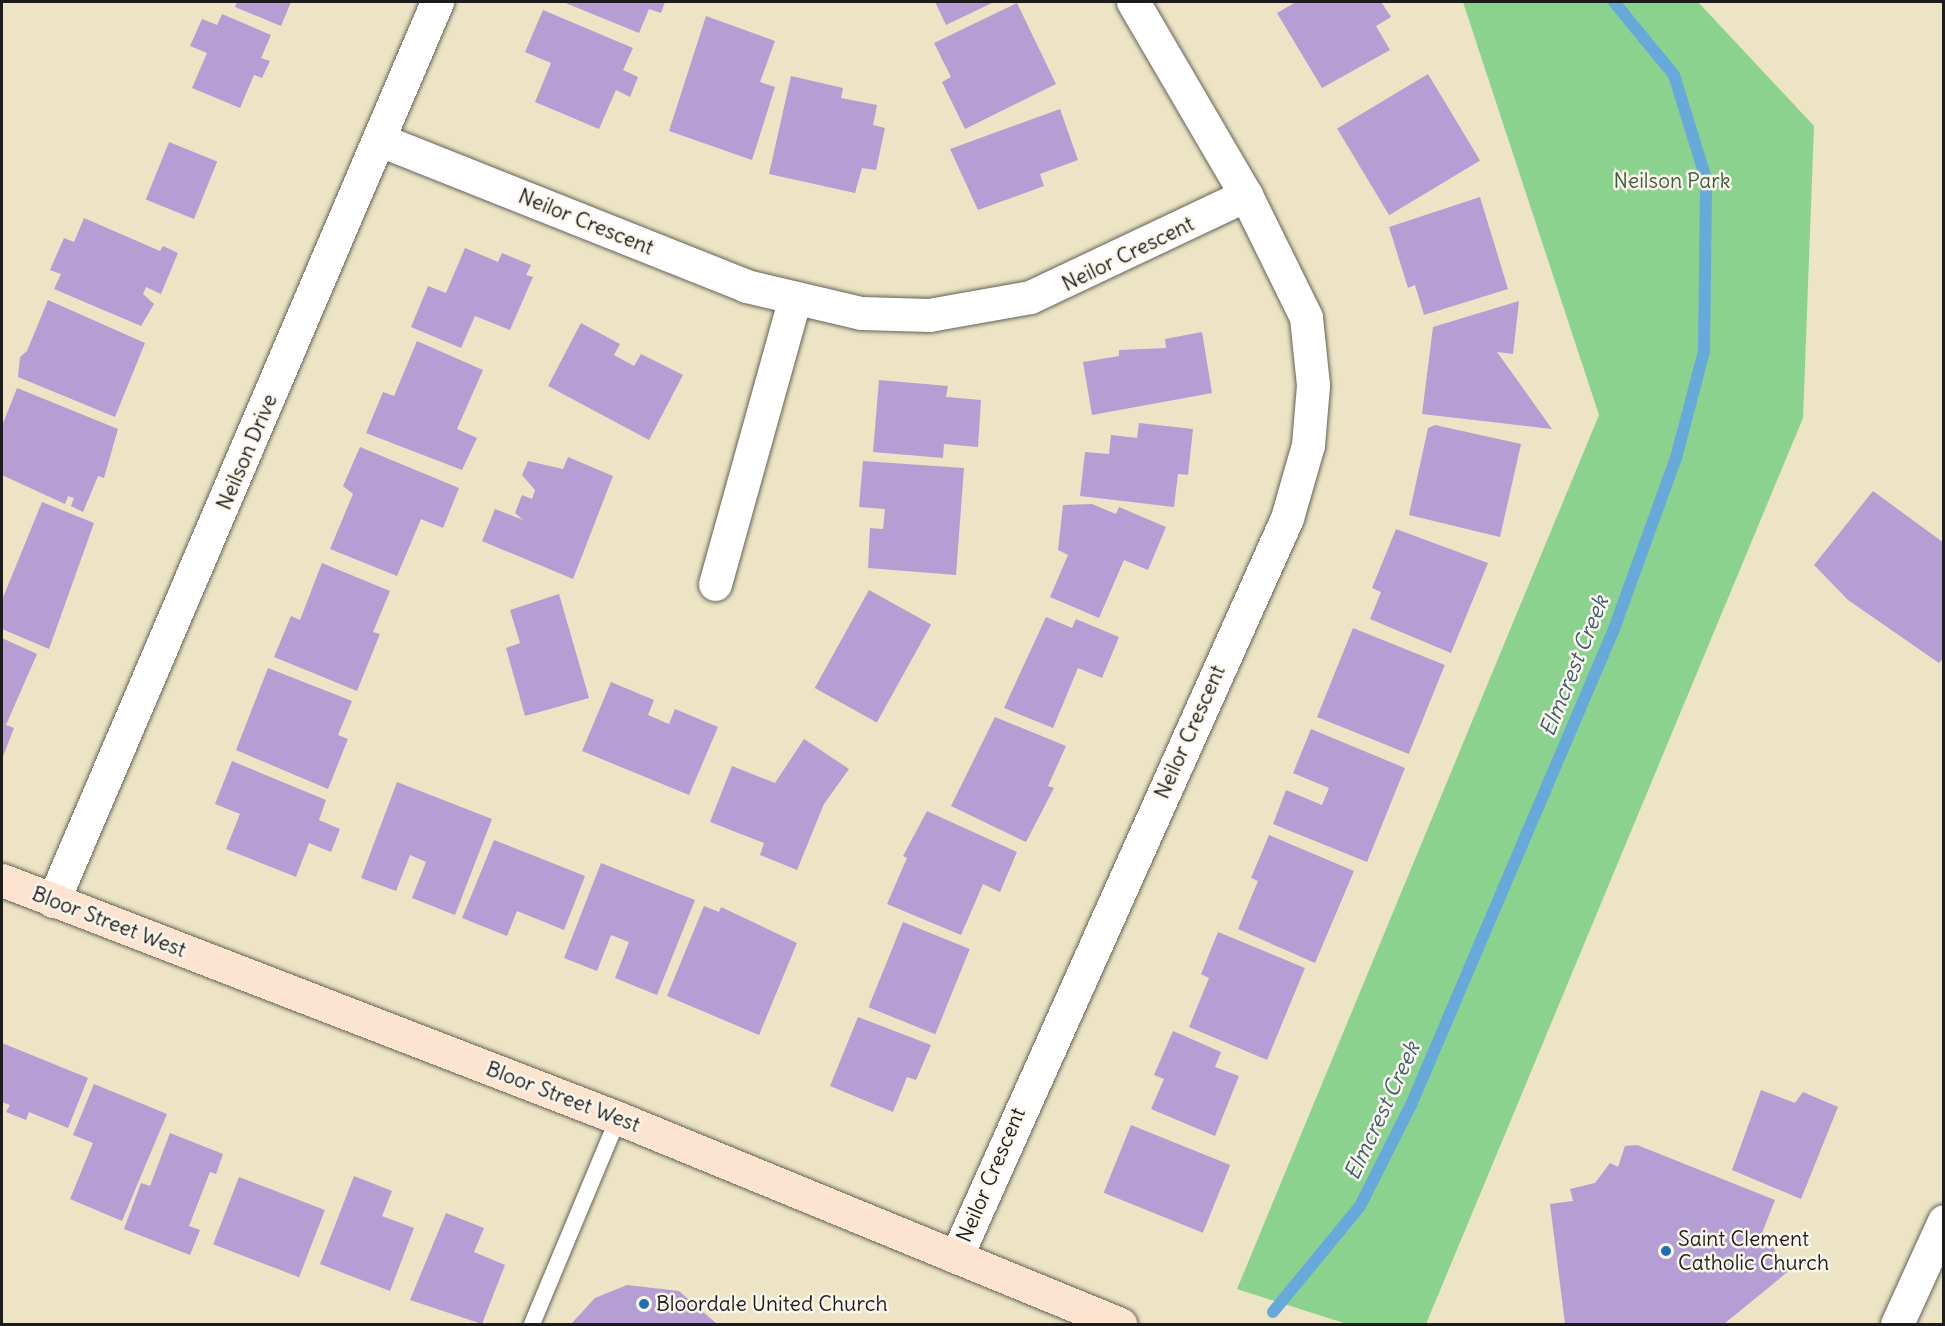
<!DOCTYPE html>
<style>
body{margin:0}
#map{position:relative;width:1945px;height:1326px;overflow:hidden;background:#ece4c4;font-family:Delius,sans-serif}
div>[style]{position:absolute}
.green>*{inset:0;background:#8ad28e}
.stream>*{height:12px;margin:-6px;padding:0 6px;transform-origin:6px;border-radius:6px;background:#68a9dc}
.building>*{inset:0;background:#b59ed3;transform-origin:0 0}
.roads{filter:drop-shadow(0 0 2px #656257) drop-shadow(0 0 2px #656257)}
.lane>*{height:16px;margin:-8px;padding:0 8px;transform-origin:8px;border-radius:8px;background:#fff}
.street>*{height:33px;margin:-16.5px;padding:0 16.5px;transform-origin:16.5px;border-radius:16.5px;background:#fff}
.secondary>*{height:33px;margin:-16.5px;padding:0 16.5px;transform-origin:16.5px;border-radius:16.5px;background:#fde4d1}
.dots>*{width:16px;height:16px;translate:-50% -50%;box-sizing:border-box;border:3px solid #fbf7ec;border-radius:50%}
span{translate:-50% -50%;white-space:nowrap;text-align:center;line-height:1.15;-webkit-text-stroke:5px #fbf7ec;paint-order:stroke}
.park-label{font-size:21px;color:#425c44}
.street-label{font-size:21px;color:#1c1c1c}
.poi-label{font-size:21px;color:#1c1c1c}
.left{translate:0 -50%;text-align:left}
.water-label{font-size:22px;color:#3e5b72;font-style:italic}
.frame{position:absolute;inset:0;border:3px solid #1c1c1c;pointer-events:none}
</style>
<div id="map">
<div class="green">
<i style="clip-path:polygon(1463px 2px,1698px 2px,1814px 126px,1803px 418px,1426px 1324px,1347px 1324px,1237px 1289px,1599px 415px)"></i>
</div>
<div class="stream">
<i style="left:1273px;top:1312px;width:137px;rotate:-50.6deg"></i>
<i style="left:1360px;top:1206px;width:113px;rotate:-63.2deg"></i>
<i style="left:1411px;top:1105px;width:517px;rotate:-66.9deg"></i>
<i style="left:1614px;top:629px;width:182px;rotate:-70.1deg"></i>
<i style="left:1676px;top:458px;width:111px;rotate:-75.3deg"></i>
<i style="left:1704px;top:351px;width:172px;rotate:-89.3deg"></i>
<i style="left:1706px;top:179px;width:109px;rotate:-107.1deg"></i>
<i style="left:1674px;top:75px;width:94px;rotate:-129.4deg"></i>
</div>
<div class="building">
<i style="clip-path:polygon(237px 2px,291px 2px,281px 26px,235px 7px)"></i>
<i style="clip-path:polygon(563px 2px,665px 2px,661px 13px,649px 9px,639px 33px)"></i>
<i style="clip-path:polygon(935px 2px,994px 2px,946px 25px)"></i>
<i style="clip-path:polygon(1296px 2px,1381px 2px,1391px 17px,1376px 26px,1390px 50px,1322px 88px,1277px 13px)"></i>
<i style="clip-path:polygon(1017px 3px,1056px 84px,965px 129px,942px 82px,951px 77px,934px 43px)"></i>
<i style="clip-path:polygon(543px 10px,633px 48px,623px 70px,638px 77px,630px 97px,616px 90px,599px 129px,535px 102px,551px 63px,525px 52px)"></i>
<i style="clip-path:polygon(222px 14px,271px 35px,261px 58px,270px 61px,262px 78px,254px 75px,240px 108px,192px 88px,207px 53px,190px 46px,202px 19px,217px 25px)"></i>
<i style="clip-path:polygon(706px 16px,775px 41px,760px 82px,775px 87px,752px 160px,669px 131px)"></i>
<i style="left:1428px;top:74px;width:101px;height:106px;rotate:59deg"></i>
<i style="clip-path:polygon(791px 76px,843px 88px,841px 98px,877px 105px,873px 125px,885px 128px,876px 170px,862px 168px,855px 193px,769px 174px)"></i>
<i style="clip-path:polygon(1060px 109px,1078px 160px,1040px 174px,1044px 186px,978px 210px,950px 149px)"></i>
<i style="left:169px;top:142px;width:52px;height:62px;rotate:22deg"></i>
<i style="clip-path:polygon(1480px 197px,1508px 289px,1424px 315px,1415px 285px,1408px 288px,1389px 227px)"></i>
<i style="clip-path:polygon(84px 218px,160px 251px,163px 246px,178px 253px,161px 294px,146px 287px,143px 294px,154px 304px,141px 326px,54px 289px,61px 274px,50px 270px,64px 238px,74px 242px)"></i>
<i style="clip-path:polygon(465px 248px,498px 262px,502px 253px,531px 265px,526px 275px,533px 277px,510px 330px,475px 316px,461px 348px,411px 327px,428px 286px,446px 293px)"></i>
<i style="clip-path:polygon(48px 300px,145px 343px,115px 417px,18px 377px,20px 357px,27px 351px)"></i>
<i style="clip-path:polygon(1519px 301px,1513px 354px,1497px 352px,1552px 429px,1422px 414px,1433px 327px)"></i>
<i style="clip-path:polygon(581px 323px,620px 344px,614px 355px,634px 366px,641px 354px,683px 375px,649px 440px,548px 386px)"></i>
<i style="clip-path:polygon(1202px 332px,1212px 393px,1092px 415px,1083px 362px,1119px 356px,1119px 350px,1166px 348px,1165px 339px)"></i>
<i style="clip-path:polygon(417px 341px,483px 370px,457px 429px,477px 438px,462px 470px,366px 433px,383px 392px,394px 396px)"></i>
<i style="clip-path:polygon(879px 380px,948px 386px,946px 397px,981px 400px,978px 447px,944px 444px,943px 458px,873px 452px)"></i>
<i style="clip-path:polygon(17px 388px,118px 429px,104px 478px,98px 476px,83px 512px,71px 506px,74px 498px,68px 496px,65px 504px,2px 475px,2px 426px)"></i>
<i style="clip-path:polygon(1139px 423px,1193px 429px,1188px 475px,1178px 474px,1174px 507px,1080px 496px,1085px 452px,1109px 454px,1111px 435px,1137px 438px)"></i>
<i style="clip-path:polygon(1435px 425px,1521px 444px,1500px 537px,1409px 515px,1428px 428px)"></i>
<i style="clip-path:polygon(360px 447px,459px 488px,443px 528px,421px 519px,397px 576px,330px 549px,353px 494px,343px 486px)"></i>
<i style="clip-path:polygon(568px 457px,613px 476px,573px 579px,482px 541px,495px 509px,523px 520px,515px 513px,522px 495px,532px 499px,535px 490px,522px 475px,528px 461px,563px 469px)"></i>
<i style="clip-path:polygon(863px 461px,964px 468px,956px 575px,868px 568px,870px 528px,883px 529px,885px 509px,859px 507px)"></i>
<i style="clip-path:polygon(1873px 491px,1944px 543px,1944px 657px,1939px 663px,1848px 600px,1814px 565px)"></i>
<i style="clip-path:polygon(42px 502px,94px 523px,49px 649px,2px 629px,2px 600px)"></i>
<i style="clip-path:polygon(1092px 504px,1116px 514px,1119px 507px,1166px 527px,1148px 570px,1124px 560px,1099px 618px,1050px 597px,1068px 555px,1058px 550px,1063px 505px)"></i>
<i style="clip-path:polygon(1396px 529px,1488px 563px,1451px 653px,1370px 619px,1381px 592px,1372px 588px)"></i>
<i style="clip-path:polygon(322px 563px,390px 591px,373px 632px,380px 634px,357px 691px,274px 657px,291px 616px,300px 620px)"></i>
<i style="left:869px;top:590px;width:71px;height:112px;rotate:29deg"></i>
<i style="clip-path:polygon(559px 594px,589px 698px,525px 716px,506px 648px,520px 643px,510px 610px)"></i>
<i style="clip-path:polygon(1046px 617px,1072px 628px,1076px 619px,1119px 637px,1102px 678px,1078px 668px,1053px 728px,1004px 708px)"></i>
<i style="left:1353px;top:628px;width:99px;height:96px;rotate:22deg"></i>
<i style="clip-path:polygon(2px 638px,37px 654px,6px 725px,14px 728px,2px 759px)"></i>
<i style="clip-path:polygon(268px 668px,352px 701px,338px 735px,348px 739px,328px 789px,236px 750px)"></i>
<i style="clip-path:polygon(611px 682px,654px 700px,648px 715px,669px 724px,675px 709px,718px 727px,689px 795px,582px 751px)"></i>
<i style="clip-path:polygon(995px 717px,1066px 746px,1048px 786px,1054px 788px,1026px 842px,951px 806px)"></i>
<i style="clip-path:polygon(1311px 729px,1405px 768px,1367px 862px,1273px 824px,1286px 790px,1322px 805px,1329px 788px,1293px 773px)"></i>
<i style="clip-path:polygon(804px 739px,849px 769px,824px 804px,797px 870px,760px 855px,764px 843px,710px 822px,732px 766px,775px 783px)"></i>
<i style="clip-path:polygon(232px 761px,326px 800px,319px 820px,340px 829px,331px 852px,309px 843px,296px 877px,226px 849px,240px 814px,215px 804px)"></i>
<i style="clip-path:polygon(397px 782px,492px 819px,455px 915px,412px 898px,426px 862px,410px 855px,396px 891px,361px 878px)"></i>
<i style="clip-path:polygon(927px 811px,1017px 852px,1000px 892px,983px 884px,961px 935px,887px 904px,907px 858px,903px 856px)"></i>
<i style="clip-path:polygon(1269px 835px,1354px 871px,1315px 963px,1238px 929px,1258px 881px,1251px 878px)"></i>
<i style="clip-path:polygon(494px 840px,585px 876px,564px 930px,517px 911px,507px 936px,462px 918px)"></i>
<i style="clip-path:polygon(601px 863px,695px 900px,657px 995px,615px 978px,629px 942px,611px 935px,597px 971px,564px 958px)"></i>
<i style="clip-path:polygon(704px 906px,719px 912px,721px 907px,797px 943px,759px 1035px,667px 996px)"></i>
<i style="left:903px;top:922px;width:72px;height:92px;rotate:22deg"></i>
<i style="clip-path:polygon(1218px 932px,1305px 968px,1267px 1060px,1189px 1027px,1209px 978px,1201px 974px)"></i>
<i style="clip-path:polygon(858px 1017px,931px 1045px,916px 1080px,907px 1077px,893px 1112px,830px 1086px)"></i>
<i style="clip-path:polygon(1173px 1031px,1221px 1052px,1215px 1067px,1239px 1076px,1215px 1136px,1151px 1109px,1164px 1079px,1154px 1075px)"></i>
<i style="clip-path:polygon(2px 1043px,88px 1078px,68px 1128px,29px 1112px,26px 1120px,6px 1112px,10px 1105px,2px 1102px)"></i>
<i style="clip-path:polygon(94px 1084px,167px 1114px,122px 1221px,70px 1199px,93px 1143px,73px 1135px)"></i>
<i style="clip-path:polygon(1761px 1090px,1795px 1103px,1803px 1092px,1838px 1107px,1801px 1199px,1732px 1170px)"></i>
<i style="left:1131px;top:1125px;width:107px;height:73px;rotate:22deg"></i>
<i style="clip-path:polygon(170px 1133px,223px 1154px,216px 1174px,210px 1172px,189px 1226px,200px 1230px,190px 1255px,124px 1229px,141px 1183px,150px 1186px)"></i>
<i style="clip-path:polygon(1637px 1145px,1775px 1200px,1762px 1233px,1790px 1270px,1724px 1324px,1565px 1324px,1550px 1204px,1573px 1201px,1570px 1189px,1595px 1183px,1610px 1163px,1618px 1167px,1625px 1146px)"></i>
<i style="clip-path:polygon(354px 1176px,392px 1191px,382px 1216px,414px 1228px,390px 1291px,320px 1264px)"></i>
<i style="left:239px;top:1177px;width:92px;height:72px;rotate:21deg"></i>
<i style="clip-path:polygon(446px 1213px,484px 1228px,474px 1252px,505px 1265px,482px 1324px,410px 1300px)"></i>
<i style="clip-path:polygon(627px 1285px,679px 1291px,717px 1324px,571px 1324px,595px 1298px)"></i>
</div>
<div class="roads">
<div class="lane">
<i style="left:532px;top:1324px;width:223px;rotate:-67.3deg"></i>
</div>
<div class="street">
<i style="left:380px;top:140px;width:394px;rotate:21.7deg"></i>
<i style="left:746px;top:286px;width:118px;rotate:13.2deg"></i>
<i style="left:861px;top:313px;width:68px;rotate:1.7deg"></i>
<i style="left:929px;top:315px;width:103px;rotate:-10.1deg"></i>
<i style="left:1030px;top:297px;width:239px;rotate:-25.3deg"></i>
<i style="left:715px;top:584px;width:294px;rotate:-74.4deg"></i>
<i style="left:53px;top:901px;width:978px;rotate:-66.87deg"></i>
<i style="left:956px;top:1257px;width:810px;rotate:-65.87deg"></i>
<i style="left:1287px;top:518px;width:76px;rotate:-74deg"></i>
<i style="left:1308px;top:445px;width:60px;rotate:-85.2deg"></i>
<i style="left:1313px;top:385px;width:68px;rotate:-95.9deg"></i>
<i style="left:1306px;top:317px;width:136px;rotate:-116.2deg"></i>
<i style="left:1246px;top:195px;width:224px;rotate:-120.3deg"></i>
<i style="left:1897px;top:1324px;width:113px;rotate:-65.5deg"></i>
</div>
<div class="secondary">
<i style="left:2px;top:880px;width:660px;rotate:21.12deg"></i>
<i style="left:618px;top:1118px;width:543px;rotate:22.31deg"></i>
</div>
</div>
<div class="dots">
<i style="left:1666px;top:1251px;background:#1f6fb2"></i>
<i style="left:644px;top:1304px;background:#1f6fb2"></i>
</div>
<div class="park-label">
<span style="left:1672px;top:181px">Neilson Park</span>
</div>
<div class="street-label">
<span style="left:586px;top:222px;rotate:22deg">Neilor Crescent</span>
<span style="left:1128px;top:254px;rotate:-26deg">Neilor Crescent</span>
<span style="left:247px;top:452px;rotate:-67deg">Neilson Drive</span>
<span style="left:1190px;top:732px;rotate:-66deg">Neilor Crescent</span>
<span style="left:109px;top:922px;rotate:21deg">Bloor Street West</span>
<span style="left:563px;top:1097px;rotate:21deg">Bloor Street West</span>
<span style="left:991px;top:1175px;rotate:-67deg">Neilor Crescent</span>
</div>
<div class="poi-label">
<span class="left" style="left:1678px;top:1251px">Saint Clement<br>Catholic Church</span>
<span class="left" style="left:656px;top:1304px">Bloordale United Church</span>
</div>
<div class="water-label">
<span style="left:1574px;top:666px;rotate:-68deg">Elmcrest Creek</span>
<span style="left:1382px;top:1111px;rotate:-65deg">Elmcrest Creek</span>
</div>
<div class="frame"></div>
</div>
